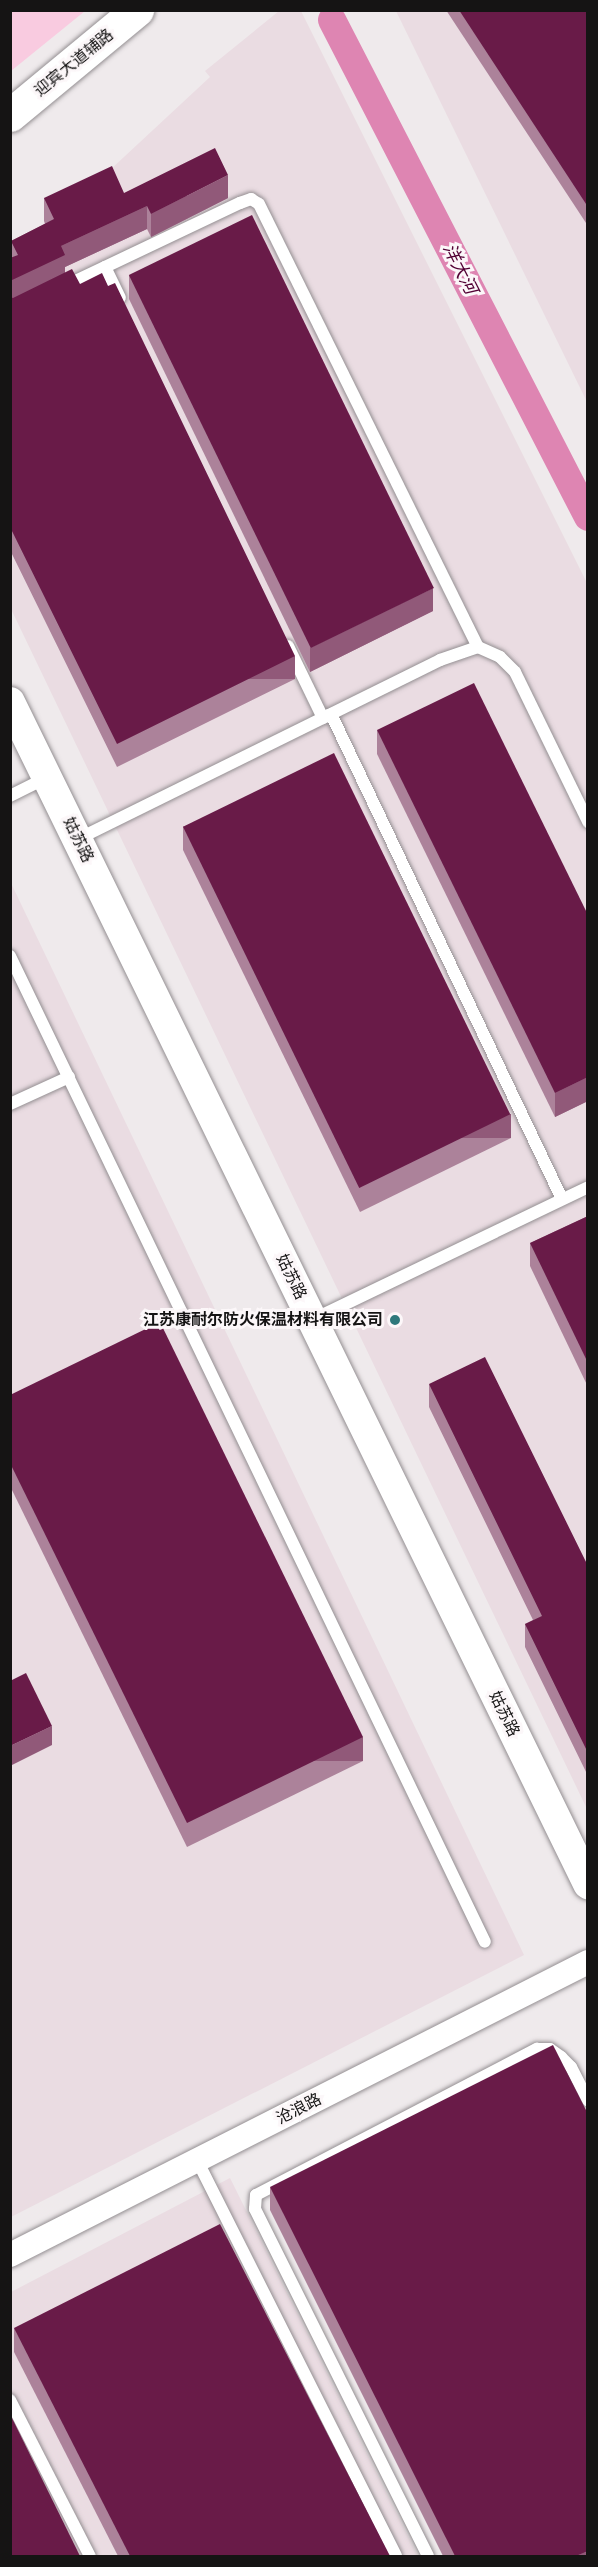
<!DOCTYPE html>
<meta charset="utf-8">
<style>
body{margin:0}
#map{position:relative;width:598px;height:2567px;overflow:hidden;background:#efeaec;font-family:"Fira Sans","Noto Sans SC",sans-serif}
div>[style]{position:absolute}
.built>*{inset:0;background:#eadce2}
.green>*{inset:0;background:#f9cbe0}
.canal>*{height:28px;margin:-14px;padding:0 14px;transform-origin:14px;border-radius:14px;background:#de85b2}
.roads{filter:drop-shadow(0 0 2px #948f92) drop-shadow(0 0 2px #948f92)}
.service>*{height:12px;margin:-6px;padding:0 6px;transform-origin:6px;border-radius:6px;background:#fff}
.minor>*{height:24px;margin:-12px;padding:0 12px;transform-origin:12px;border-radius:12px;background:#fff}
.tertiary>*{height:30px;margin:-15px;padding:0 15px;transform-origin:15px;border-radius:15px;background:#fff}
.primary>*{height:33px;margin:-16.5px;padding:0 16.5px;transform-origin:16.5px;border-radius:16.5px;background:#fff}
.wall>*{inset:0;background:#ac829a}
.shaded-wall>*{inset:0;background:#915979;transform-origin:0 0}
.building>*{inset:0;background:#691b48;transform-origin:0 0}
.dots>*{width:16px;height:16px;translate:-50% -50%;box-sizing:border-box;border:3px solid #fcf7f9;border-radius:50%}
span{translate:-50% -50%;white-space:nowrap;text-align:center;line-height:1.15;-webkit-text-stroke:6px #fcf7f9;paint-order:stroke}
.street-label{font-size:16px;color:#151414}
.poi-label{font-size:16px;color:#151414;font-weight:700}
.right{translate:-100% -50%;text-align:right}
.water-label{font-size:18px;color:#520034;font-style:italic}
.frame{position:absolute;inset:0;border:12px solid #151414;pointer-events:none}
</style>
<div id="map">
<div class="built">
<i style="clip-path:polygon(279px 11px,301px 11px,587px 583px,587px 1809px,11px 609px,11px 262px,210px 77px,205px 71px)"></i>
<i style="clip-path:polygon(396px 11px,587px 11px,587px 402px)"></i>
<i style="clip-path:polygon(10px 881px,524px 1955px,11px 2217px,10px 2217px)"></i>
<i style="clip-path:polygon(230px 2178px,418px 2556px,11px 2556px,11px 2292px)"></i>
</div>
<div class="green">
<i style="clip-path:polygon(11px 10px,85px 10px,85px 11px,11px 71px)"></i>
</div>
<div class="canal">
<i style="left:332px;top:20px;width:559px;rotate:62.75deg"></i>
</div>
<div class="roads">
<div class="service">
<i style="left:105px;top:267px;width:34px;rotate:64deg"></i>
<i style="left:65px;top:286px;width:194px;rotate:-25.4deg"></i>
<i style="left:240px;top:203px;width:12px;rotate:-20deg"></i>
<i style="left:251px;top:199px;width:9px;rotate:32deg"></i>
<i style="left:259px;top:204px;width:494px;rotate:63.7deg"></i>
<i style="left:288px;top:646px;width:80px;rotate:64.1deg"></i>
<i style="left:331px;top:714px;width:537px;rotate:64.53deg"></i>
<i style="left:10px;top:796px;width:40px;rotate:-26.6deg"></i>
<i style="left:78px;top:839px;width:404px;rotate:-26.3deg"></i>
<i style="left:440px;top:660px;width:40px;rotate:-18.9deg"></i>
<i style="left:478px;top:647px;width:24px;rotate:24deg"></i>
<i style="left:500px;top:657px;width:21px;rotate:45deg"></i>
<i style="left:515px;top:672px;width:167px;rotate:64deg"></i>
<i style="left:10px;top:956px;width:1094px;rotate:64.28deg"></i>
<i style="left:10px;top:1104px;width:65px;rotate:-24.6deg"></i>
<i style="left:312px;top:1320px;width:306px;rotate:-25.7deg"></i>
<i style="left:197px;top:2160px;width:443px;rotate:63.3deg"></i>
<i style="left:10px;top:2400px;width:175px;rotate:62.9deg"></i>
<i style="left:428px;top:2556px;width:388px;rotate:-116.5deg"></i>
<i style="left:255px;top:2209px;width:14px;rotate:-86deg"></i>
<i style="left:256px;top:2195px;width:317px;rotate:-27.5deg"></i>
<i style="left:537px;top:2049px;width:13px"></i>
<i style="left:550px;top:2049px;width:14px;rotate:36deg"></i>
<i style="left:561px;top:2057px;width:14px;rotate:45deg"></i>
<i style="left:571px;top:2067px;width:38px;rotate:63deg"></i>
</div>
<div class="minor">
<i style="left:10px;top:2255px;width:648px;rotate:-26.88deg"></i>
</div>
<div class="tertiary">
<i style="left:10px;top:702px;width:1316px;rotate:63.94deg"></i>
</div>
<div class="primary">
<i style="left:10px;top:115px;width:165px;rotate:-39.6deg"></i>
</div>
</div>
<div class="wall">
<i style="clip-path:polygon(446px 10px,588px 10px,588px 226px)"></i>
<i style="clip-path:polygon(124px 193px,228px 198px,151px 237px,147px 229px,65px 267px,65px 273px,295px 679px,117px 767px,10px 550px,11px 241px,45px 224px,44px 221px,44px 198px)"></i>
<i style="clip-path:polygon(129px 275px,433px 611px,310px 672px,129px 299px)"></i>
<i style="clip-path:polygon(377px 730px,588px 915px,588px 1101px,555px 1117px,377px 754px)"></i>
<i style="clip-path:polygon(183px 826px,511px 1138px,360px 1212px,183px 850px)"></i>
<i style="clip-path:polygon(588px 1216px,588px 1387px,530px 1266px,530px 1243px)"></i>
<i style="clip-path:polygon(429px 1384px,588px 1566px,588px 1776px,525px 1647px,525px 1624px,533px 1620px,429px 1407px)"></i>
<i style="clip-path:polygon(10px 1395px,363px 1761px,187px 1847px,10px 1486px)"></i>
<i style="clip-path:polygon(270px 2187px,588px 2556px,443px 2556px,270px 2210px)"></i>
<i style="clip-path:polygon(14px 2328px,390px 2556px,118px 2556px,14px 2352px)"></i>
</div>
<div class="shaded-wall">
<i style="clip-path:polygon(228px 175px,228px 198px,151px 237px,151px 214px)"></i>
<i style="clip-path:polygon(147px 206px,147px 229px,65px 267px,65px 278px,10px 304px,10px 281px,61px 246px)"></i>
<i style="clip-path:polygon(433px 588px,433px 611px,310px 672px,310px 648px)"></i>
<i style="left:295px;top:656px;width:23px;height:199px;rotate:90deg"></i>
<i style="clip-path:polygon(588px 1077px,588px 1101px,555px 1117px,555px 1093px)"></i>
<i style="left:511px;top:1114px;width:24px;height:168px;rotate:90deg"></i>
<i style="clip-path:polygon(52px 1726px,52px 1745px,10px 1766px,10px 1746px)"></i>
<i style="left:363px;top:1737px;width:24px;height:196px;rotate:90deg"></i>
<i style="clip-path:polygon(588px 2551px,588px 2556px,576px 2556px)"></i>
</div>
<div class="building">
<i style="clip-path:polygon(459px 10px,588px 10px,588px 207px)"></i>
<i style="clip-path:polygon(215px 148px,228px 175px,151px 214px,147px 206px,61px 246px,65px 255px,10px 281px,10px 258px,18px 255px,11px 241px,54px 219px,44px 198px,112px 166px,124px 193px)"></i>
<i style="left:252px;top:215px;width:415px;height:137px;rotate:64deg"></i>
<i style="clip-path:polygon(72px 269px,80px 284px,102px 273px,108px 286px,115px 283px,295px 656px,117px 744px,10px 527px,10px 297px,13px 298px)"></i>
<i style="clip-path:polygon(474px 683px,588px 915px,588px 1077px,555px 1093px,377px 730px)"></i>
<i style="left:334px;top:753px;width:402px;height:168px;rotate:64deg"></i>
<i style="clip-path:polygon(588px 1216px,588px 1363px,530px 1243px)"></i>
<i style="clip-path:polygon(160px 1322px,363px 1737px,187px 1823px,10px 1463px,10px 1395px)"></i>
<i style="clip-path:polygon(485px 1357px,588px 1566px,588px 1753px,525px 1624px,542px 1616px,429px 1384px)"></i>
<i style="clip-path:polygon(26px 1673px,52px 1726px,10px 1746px,10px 1681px)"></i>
<i style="clip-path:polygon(553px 2045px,588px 2114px,588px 2551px,576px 2556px,455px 2556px,270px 2187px)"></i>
<i style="clip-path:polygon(220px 2224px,390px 2556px,130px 2556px,14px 2328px)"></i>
<i style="clip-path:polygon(10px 2414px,80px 2556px,10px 2556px)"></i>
</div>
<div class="dots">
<i style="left:395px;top:1320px;background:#2e787b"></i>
</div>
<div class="street-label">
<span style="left:74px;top:63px;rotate:-39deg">迎宾大道辅路</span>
<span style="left:78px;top:840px;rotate:64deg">姑苏路</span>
<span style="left:291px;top:1277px;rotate:64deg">姑苏路</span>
<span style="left:504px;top:1714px;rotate:64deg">姑苏路</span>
<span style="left:299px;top:2109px;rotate:-27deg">沧浪路</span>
</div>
<div class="poi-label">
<span class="right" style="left:383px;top:1320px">江苏康耐尔防火保温材料有限公司</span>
</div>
<div class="water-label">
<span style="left:460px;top:269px;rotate:63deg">洋大河</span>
</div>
<div class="frame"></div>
</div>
